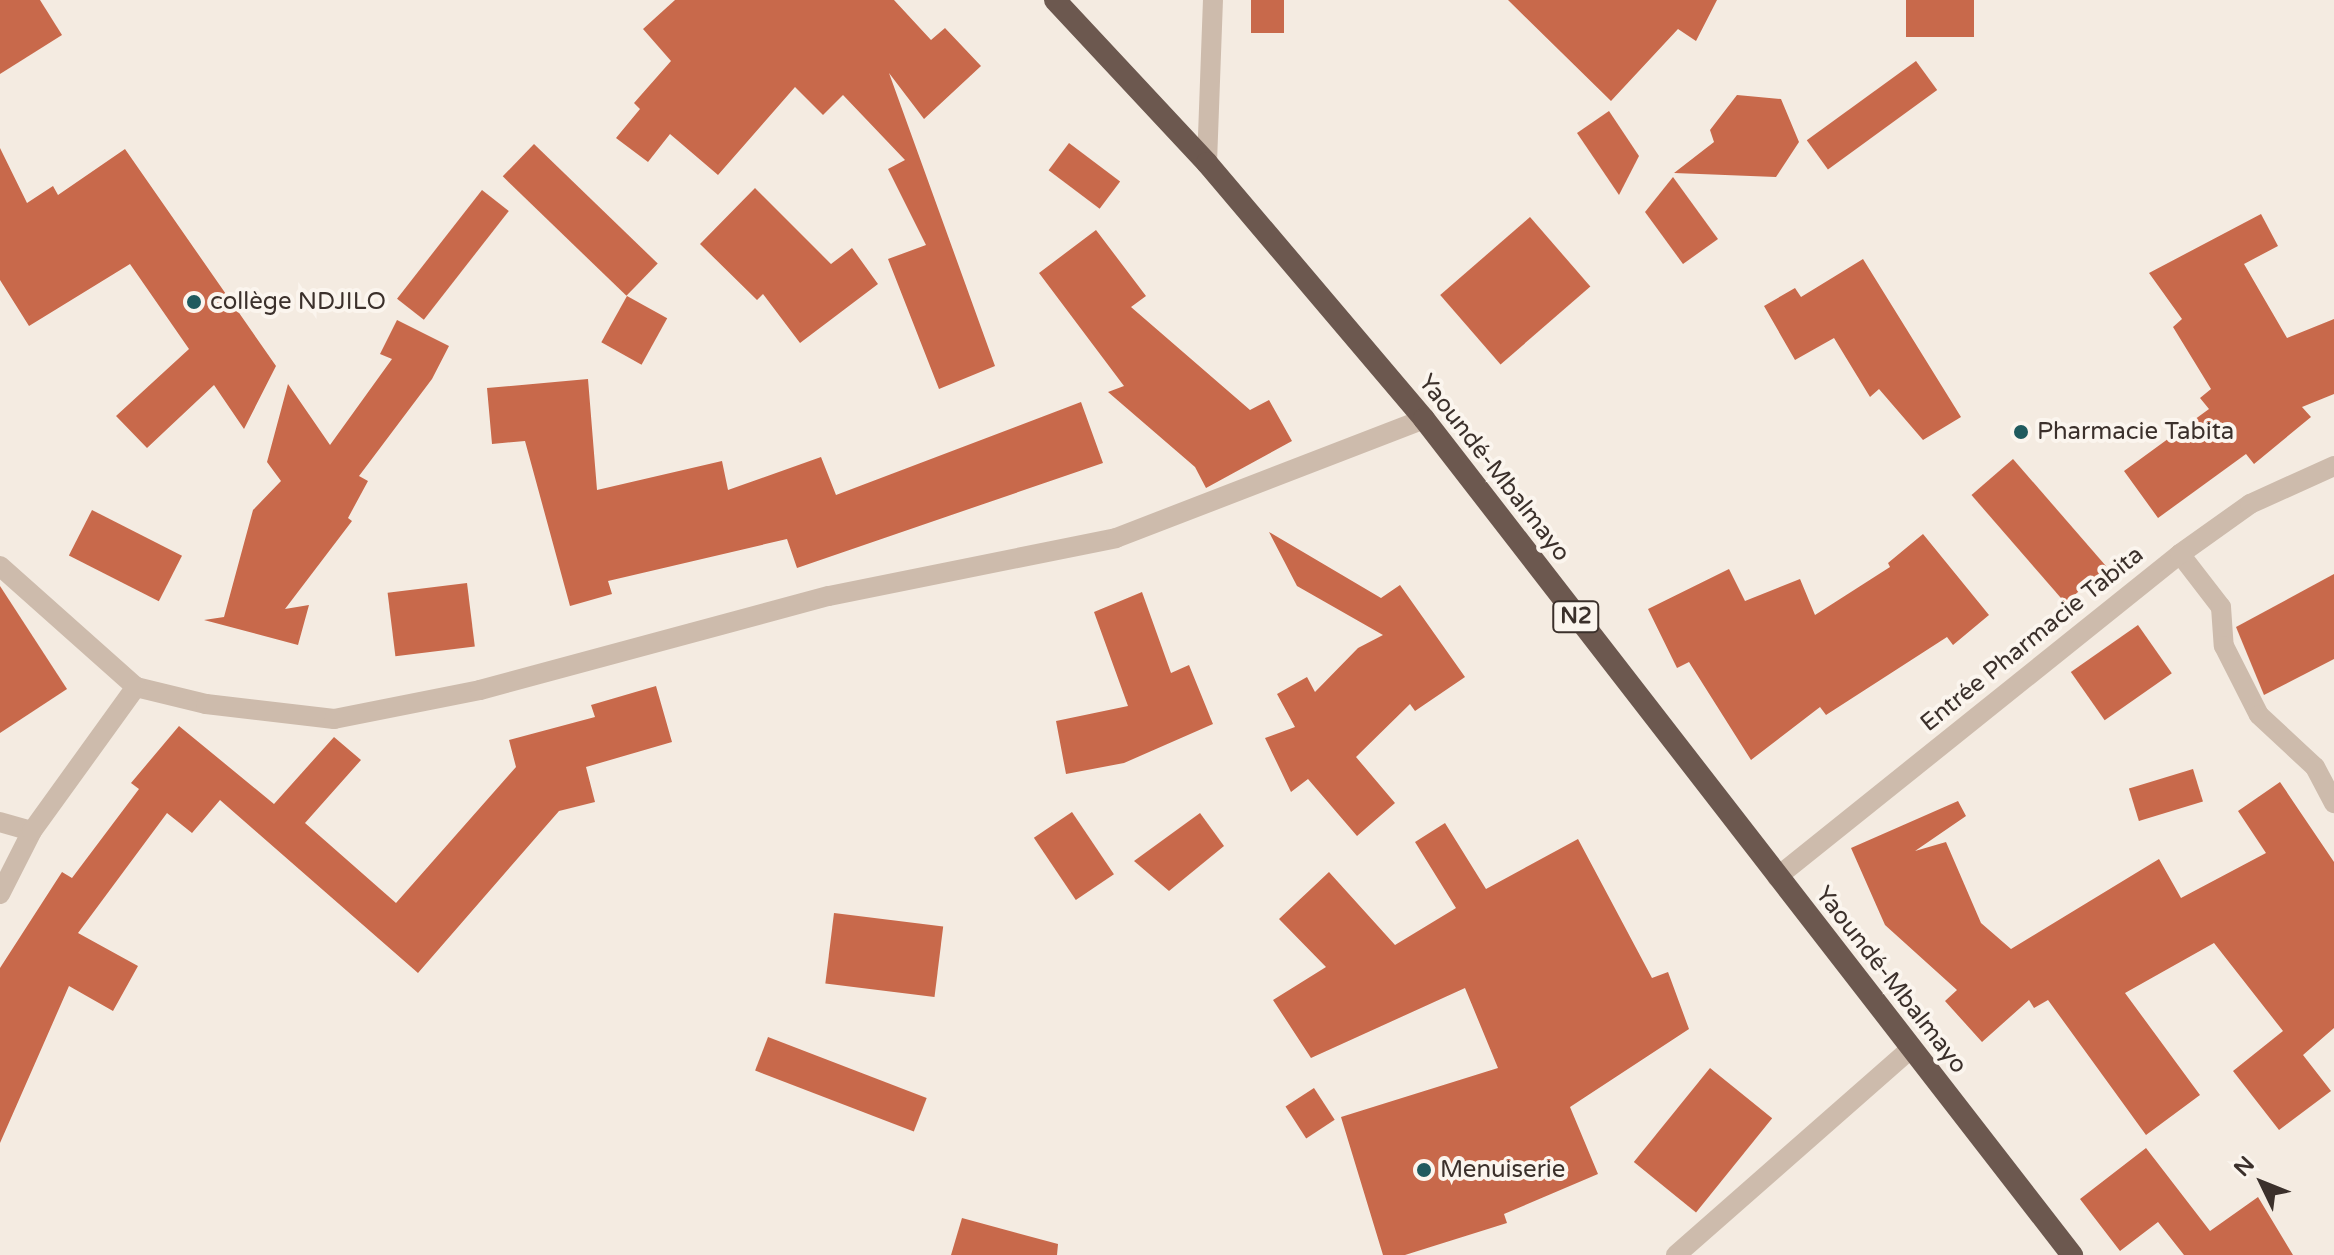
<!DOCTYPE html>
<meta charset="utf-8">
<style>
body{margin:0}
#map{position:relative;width:2334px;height:1255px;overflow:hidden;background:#f4ebe1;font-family:"Varela Round",sans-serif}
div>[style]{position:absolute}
.building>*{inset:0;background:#c8694b;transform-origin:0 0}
.minor>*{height:20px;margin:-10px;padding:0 10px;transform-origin:10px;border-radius:10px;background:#cdbbac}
.trunk>*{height:22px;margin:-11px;padding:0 11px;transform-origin:11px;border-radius:11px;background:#6c584f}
.dots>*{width:22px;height:22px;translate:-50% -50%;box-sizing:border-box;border:4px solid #fbf5ee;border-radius:50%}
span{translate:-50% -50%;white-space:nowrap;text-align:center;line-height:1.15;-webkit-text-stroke:8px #fbf5ee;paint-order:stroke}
.shield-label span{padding:2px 6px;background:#fbf5ee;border:2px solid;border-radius:6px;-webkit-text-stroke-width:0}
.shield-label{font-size:22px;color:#3b302b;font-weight:700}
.poi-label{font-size:24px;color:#3b302b}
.left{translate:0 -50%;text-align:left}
.street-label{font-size:24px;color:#3b302b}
.north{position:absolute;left:2222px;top:1143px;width:80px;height:80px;-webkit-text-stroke:6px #fbf5ee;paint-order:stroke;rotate:313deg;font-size:22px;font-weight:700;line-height:32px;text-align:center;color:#3b302b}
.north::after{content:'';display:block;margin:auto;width:28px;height:36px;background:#3b302b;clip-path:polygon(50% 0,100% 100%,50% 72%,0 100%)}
</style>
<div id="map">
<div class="building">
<i style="clip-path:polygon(0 0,40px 0,62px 35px,0 74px)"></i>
<i style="clip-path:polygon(675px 0,894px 0,931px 40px,945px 28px,981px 66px,924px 119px,889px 73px,995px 366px,939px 389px,888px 259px,926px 245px,888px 169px,905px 160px,843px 95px,823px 115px,795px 87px,718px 175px,670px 134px,648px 162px,616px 138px,640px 109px,634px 103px,671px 61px,643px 29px)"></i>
<i style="left:1251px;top:0;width:33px;height:33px"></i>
<i style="clip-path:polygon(1508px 0,1717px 0,1696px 41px,1678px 29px,1611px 101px)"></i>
<i style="left:1906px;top:0;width:68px;height:37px"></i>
<i style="left:1916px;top:61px;width:36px;height:135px;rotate:54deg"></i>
<i style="clip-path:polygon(1737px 95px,1781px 99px,1799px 142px,1776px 177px,1674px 173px,1714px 142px,1710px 130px)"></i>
<i style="clip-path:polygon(1609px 111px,1639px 156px,1619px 195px,1577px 133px)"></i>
<i style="left:1069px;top:143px;width:64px;height:34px;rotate:37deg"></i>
<i style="left:534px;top:144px;width:172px;height:45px;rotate:44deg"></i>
<i style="clip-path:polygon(0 148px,27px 203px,53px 186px,58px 195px,125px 149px,276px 366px,244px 429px,214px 385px,147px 448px,116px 416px,189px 349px,130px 264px,29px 326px,0 280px)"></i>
<i style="clip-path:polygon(1673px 177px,1718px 239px,1683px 264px,1645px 212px)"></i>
<i style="clip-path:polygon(755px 188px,831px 264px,852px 248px,878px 284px,800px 343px,763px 294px,757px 300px,700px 244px)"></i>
<i style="left:482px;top:190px;width:34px;height:138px;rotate:38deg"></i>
<i style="clip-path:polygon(2261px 214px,2278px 246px,2244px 264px,2287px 338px,2334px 319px,2334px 394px,2302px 407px,2311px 417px,2254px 464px,2246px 454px,2158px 518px,2124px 471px,2209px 409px,2200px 398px,2211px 389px,2173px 327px,2182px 319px,2149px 273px)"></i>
<i style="left:1530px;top:217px;width:92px;height:119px;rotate:49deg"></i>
<i style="clip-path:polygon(1096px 230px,1146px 296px,1131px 307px,1250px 410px,1269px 400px,1292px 441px,1206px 488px,1195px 467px,1108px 392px,1124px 386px,1039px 273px)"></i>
<i style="clip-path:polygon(1863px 259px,1961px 417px,1923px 440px,1879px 389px,1870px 397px,1834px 338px,1795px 360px,1764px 306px,1795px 288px,1801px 297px)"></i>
<i style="left:627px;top:296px;width:46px;height:53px;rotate:29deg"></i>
<i style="clip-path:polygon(397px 320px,449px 346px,432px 379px,359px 476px,368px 481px,348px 518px,352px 521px,285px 609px,309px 605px,298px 645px,204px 620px,224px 617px,253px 510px,281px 481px,267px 462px,288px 384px,330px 445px,392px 359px,380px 354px)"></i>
<i style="clip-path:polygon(588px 379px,597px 490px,722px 461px,728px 490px,821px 457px,836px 495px,1081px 402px,1103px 463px,797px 568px,787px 539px,608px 581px,612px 594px,570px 606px,525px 441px,492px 444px,487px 388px)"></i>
<i style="left:2013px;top:459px;width:143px;height:55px;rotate:49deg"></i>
<i style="left:92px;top:510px;width:101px;height:51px;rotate:27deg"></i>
<i style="clip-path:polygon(1269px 532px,1381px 598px,1400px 585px,1465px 677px,1415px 711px,1410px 704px,1356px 757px,1395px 803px,1357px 836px,1308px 779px,1291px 792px,1265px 738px,1295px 727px,1277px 694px,1307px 677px,1315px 692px,1358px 648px,1383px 635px,1297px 586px)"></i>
<i style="clip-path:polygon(1923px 534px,1989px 615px,1953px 645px,1947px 637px,1826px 715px,1820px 707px,1751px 760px,1689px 662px,1677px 668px,1648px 609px,1729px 569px,1745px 601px,1800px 579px,1815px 615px,1890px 567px,1888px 563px)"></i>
<i style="clip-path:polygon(2334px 574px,2334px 659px,2264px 695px,2236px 627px)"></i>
<i style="left:467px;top:583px;width:64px;height:80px;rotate:83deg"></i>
<i style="clip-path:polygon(0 586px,67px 689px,0 733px)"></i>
<i style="clip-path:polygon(1142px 592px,1171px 673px,1189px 665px,1213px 724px,1124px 763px,1066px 774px,1056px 721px,1128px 706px,1094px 612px)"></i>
<i style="left:2138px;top:625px;width:59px;height:82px;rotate:55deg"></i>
<i style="clip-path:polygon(656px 686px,672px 742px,586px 767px,595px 802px,559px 811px,418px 973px,220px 800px,192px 833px,167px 813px,78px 933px,138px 966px,113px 1011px,69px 986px,0 1143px,0 968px,62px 872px,72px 878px,139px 789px,131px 783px,179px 726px,274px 804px,334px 737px,361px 760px,305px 823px,396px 903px,516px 767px,509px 740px,595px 717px,591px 705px)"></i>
<i style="left:2193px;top:769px;width:34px;height:67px;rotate:73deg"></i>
<i style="clip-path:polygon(2280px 782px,2334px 862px,2334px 1028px,2303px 1055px,2331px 1091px,2279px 1130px,2233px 1071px,2283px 1031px,2214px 943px,2125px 993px,2200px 1095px,2146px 1135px,2048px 1000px,2034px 1008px,2029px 1000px,1982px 1042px,1945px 1001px,1957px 990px,1885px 925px,1851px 848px,1958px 801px,1966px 816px,1915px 851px,1946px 842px,1981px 923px,2011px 949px,2159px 859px,2181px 898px,2266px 853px,2238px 811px)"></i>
<i style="left:1072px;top:812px;width:75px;height:46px;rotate:56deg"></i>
<i style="clip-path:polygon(1200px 813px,1224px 846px,1169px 891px,1134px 861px)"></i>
<i style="clip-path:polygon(1445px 823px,1486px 889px,1578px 839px,1652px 978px,1668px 972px,1689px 1029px,1570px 1107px,1598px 1174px,1504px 1214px,1507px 1223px,1405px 1255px,1383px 1255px,1341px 1117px,1498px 1068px,1465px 988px,1311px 1058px,1273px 1000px,1326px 967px,1279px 919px,1329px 872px,1395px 945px,1456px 908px,1415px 842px)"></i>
<i style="left:834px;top:913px;width:110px;height:71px;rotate:7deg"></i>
<i style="left:768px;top:1037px;width:170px;height:36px;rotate:21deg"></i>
<i style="left:1710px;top:1068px;width:80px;height:121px;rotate:39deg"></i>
<i style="left:1314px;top:1088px;width:38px;height:34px;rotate:57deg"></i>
<i style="clip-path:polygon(2146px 1148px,2210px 1231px,2258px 1197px,2293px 1255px,2184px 1255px,2158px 1222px,2120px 1251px,2080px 1199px)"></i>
<i style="clip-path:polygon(962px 1218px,1058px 1244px,1057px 1255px,951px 1255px)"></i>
</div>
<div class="minor">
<i style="left:1207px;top:163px;width:163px;rotate:-87.9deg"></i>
<i style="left:2180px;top:554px;width:67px;rotate:52.3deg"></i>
<i style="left:2221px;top:607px;width:39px;rotate:86deg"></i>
<i style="left:2224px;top:646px;width:77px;rotate:63.1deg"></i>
<i style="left:2259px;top:715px;width:76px;rotate:42.9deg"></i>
<i style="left:2315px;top:767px;width:41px;rotate:62.2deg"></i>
<i style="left:0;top:566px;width:182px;rotate:41.7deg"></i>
<i style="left:136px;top:687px;width:72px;rotate:13.7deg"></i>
<i style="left:206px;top:704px;width:129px;rotate:6.7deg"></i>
<i style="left:334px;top:719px;width:149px;rotate:-11.2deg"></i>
<i style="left:480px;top:690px;width:361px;rotate:-15.1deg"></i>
<i style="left:829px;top:596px;width:293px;rotate:-11.4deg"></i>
<i style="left:1116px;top:538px;width:330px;rotate:-21.1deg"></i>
<i style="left:0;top:822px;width:33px;rotate:16deg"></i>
<i style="left:1777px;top:877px;width:516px;rotate:-38.71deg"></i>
<i style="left:2180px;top:554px;width:86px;rotate:-35.5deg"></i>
<i style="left:2250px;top:504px;width:92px;rotate:-24.3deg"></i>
<i style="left:0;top:894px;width:71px;rotate:-63.1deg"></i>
<i style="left:32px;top:831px;width:178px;rotate:-54.2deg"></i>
<i style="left:1676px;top:1255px;width:314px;rotate:-41.3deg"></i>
</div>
<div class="trunk">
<i style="left:1055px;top:0;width:223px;rotate:47deg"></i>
<i style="left:1207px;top:163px;width:336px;rotate:49.7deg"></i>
<i style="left:1424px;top:419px;width:1058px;rotate:52.22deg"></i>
</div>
<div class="dots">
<i style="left:194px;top:302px;background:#1f5a5e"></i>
<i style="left:2021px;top:432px;background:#1f5a5e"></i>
<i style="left:1424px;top:1170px;background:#1f5a5e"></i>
</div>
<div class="shield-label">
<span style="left:1576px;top:617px">N2</span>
</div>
<div class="poi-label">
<span class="left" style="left:210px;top:302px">collège NDJILO</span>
<span class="left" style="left:2037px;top:432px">Pharmacie Tabita</span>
<span class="left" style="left:1440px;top:1170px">Menuiserie</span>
</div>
<div class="street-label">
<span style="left:1494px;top:468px;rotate:52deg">Yaoundé-Mbalmayo</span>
<span style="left:2032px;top:639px;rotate:-39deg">Entrée Pharmacie Tabita</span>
<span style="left:1891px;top:980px;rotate:52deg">Yaoundé-Mbalmayo</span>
</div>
<div class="north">N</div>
</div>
